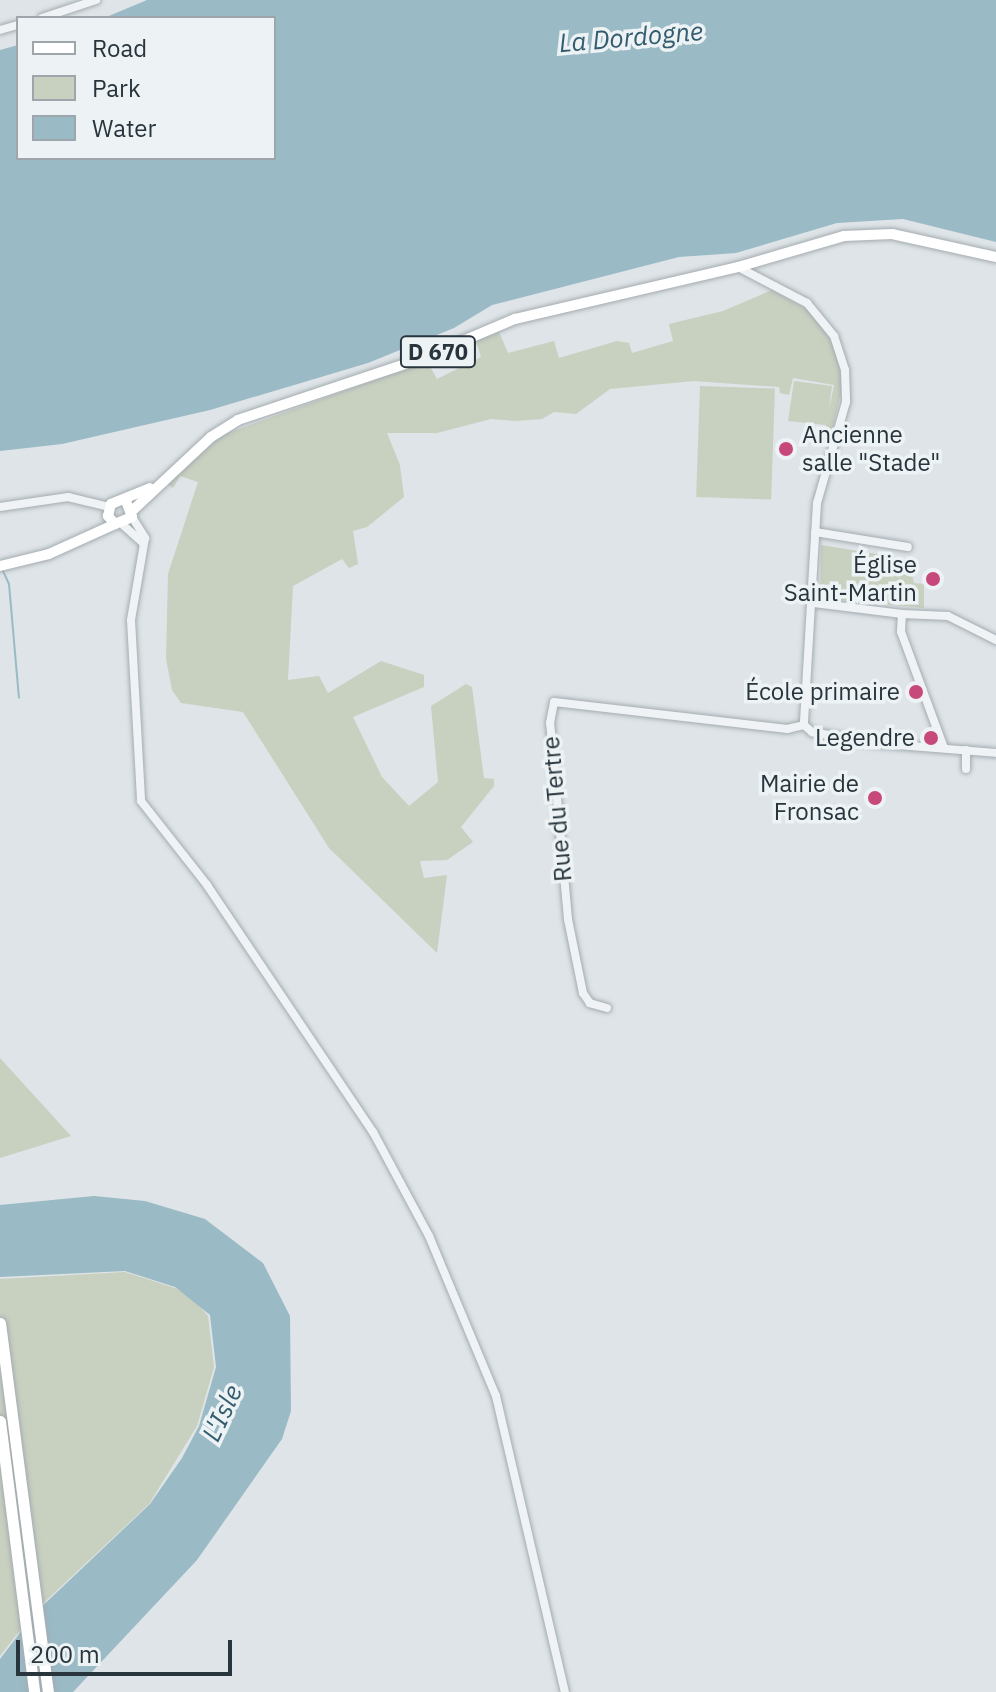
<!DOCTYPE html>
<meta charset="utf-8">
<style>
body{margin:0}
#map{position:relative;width:996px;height:1692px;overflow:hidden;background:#dee4e7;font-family:"IBM Plex Sans",sans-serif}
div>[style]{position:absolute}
.green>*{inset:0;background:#c8d0c0;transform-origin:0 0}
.water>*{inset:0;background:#9abac5}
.stream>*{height:2px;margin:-1px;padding:0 1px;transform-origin:1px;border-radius:1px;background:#9abac5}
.roads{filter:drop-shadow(0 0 2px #a4acb1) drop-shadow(0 0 2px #a4acb1)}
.minor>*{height:8px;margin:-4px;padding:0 4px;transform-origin:4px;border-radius:4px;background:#f0f3f5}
.major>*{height:10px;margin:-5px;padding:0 5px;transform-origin:5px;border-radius:5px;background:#fff}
.highway>*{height:11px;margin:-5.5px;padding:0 5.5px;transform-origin:5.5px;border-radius:5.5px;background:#fff}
.dots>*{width:22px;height:22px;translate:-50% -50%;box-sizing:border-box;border:4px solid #edf2f5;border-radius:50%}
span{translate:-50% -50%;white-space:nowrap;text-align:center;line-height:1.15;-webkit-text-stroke:7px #edf2f5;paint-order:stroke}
.shield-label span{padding:2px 6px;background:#edf2f5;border:2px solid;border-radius:6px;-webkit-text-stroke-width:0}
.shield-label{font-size:22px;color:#28353d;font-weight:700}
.poi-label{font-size:24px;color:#28353d}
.left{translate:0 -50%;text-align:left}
.right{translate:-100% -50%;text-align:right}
.street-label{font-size:24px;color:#28353d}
.water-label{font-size:26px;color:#345d6f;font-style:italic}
.legend{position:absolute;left:16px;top:16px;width:260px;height:144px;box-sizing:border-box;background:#edf2f5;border:2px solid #9ea6ab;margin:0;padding:10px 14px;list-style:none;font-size:24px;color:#28353d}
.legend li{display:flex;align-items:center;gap:16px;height:40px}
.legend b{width:40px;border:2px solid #9ea6ab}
.scale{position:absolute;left:16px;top:1640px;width:216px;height:36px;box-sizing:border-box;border:4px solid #28353d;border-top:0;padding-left:10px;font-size:24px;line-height:28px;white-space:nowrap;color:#28353d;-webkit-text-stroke:6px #edf2f5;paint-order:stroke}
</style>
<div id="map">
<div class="green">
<i style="clip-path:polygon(772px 290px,810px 311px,836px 348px,843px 385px,831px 435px,825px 434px,826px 425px,788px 421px,794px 381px,832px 386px,829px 410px,834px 385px,793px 378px,789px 395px,780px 393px,779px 387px,694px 381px,610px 389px,576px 414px,554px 412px,542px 419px,515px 421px,491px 419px,437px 433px,387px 433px,400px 465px,404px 497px,367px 527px,353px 531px,358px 564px,349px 568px,342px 559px,293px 586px,288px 680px,319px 676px,328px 693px,381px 661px,424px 675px,424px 687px,353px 717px,382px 777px,409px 806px,438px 782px,431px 706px,466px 684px,472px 687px,484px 778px,494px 779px,494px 786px,461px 827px,473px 842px,447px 860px,420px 861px,424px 878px,447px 875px,437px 953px,329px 848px,243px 712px,181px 703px,172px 690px,166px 659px,168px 574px,198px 482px,180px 476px,173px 488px,167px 484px,222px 435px,427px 361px,437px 379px,481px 357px,476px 341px,499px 332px,508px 353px,554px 341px,559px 358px,617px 341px,629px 343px,632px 353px,673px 341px,669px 324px,723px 311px)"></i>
<i style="left:700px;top:386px;width:75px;height:111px;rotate:2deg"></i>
<i style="clip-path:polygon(821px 545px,908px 559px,914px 583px,924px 584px,924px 608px,820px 598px)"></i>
<i style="clip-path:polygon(0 1058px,71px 1136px,0 1158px)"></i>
<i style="clip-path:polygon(125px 1272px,175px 1288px,193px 1298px,208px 1316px,214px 1367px,197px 1426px,149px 1504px,35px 1611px,0 1656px,0 1279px)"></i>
</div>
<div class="water">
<i style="clip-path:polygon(147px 0,996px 0,996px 242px,903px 219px,837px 223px,736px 253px,679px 257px,492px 305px,454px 328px,368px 363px,210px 410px,62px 444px,0 451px,0 50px,18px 45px,18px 158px,274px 158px,274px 18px,104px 18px)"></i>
<i style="clip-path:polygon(94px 1196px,145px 1201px,205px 1219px,263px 1263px,290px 1316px,291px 1411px,282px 1439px,197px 1560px,73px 1692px,0 1692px,0 1659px,36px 1612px,150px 1504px,182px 1458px,199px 1426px,216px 1367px,210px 1315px,175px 1287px,125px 1271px,0 1277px,0 1205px)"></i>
</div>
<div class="stream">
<i style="left:2px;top:569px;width:17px;rotate:65deg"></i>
<i style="left:9px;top:584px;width:114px;rotate:85deg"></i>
</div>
<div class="roads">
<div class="minor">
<i style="left:42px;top:18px;width:57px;rotate:-18.4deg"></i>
<i style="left:0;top:30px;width:19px;rotate:-16deg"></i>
<i style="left:738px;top:267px;width:78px;rotate:27.6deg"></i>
<i style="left:807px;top:303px;width:43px;rotate:50.7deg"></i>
<i style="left:834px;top:336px;width:36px;rotate:72deg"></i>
<i style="left:845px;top:370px;width:32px;rotate:88deg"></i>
<i style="left:846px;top:402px;width:105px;rotate:106deg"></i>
<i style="left:817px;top:503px;width:222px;rotate:93.4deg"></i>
<i style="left:0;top:507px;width:69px;rotate:-8.4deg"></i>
<i style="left:68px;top:497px;width:42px;rotate:13.7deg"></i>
<i style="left:132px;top:517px;width:25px;rotate:58deg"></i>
<i style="left:145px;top:538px;width:83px;rotate:99.7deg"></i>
<i style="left:131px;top:620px;width:181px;rotate:86.8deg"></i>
<i style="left:141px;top:801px;width:107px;rotate:51.8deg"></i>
<i style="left:207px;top:885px;width:298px;rotate:56.1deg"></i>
<i style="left:373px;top:1132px;width:118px;rotate:61.7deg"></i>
<i style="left:429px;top:1236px;width:173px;rotate:67.3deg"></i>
<i style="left:496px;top:1396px;width:304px;rotate:76.9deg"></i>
<i style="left:123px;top:525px;width:27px;rotate:42deg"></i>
<i style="left:815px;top:532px;width:94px;rotate:9.2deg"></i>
<i style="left:814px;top:603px;width:89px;rotate:7.1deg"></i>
<i style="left:804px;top:725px;width:11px;rotate:41deg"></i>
<i style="left:812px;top:732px;width:62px;rotate:10.2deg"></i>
<i style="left:873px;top:743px;width:123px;rotate:4.6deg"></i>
<i style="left:944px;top:748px;width:124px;rotate:-110.3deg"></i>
<i style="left:901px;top:632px;width:18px;rotate:-87deg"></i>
<i style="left:902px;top:614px;width:46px;rotate:2.5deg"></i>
<i style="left:948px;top:616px;width:54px;rotate:26.6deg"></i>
<i style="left:966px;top:750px;width:19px;rotate:90deg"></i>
<i style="left:607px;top:1008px;width:18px;rotate:-164deg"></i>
<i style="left:590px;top:1003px;width:12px;rotate:-125deg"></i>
<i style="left:583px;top:993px;width:76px;rotate:-101.5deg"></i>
<i style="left:568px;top:919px;width:197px;rotate:-95.2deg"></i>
<i style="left:550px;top:723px;width:21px;rotate:-79deg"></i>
<i style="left:554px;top:702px;width:235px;rotate:6.6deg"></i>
<i style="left:787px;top:729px;width:17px;rotate:-13deg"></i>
</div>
<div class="major">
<i style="left:126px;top:501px;width:17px;rotate:69deg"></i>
<i style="left:132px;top:517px;width:18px;rotate:158deg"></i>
<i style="left:115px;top:524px;width:11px;rotate:-131deg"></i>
<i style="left:108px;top:516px;width:12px;rotate:-76deg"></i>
<i style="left:111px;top:504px;width:42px;rotate:-22.3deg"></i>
<i style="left:133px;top:510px;width:107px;rotate:-43.1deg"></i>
<i style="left:211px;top:437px;width:32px;rotate:-32deg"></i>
<i style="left:238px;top:420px;width:195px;rotate:-18.5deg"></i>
<i style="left:423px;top:358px;width:100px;rotate:-23deg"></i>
<i style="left:515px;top:319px;width:229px;rotate:-13.1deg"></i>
<i style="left:738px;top:267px;width:110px;rotate:-16.3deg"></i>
<i style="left:844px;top:236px;width:48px;rotate:-2.4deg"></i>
<i style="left:892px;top:234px;width:107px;rotate:12.5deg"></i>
<i style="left:0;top:566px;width:50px;rotate:-13.8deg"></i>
<i style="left:49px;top:554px;width:72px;rotate:-24.4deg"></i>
</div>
<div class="highway">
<i style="left:0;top:1323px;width:372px;rotate:82.6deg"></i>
<i style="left:0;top:1421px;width:273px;rotate:82.8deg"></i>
</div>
</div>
<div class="dots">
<i style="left:786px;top:449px;background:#c7487a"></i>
<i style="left:933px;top:579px;background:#c7487a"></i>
<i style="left:916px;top:692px;background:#c7487a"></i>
<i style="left:931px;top:738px;background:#c7487a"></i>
<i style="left:875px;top:798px;background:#c7487a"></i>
</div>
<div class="shield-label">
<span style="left:438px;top:352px">D 670</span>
</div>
<div class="poi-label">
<span class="left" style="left:802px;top:449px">Ancienne<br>salle "Stade"</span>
<span class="right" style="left:917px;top:579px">Église<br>Saint-Martin</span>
<span class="right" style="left:900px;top:692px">École primaire</span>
<span class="right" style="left:915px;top:738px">Legendre</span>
<span class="right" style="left:859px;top:798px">Mairie de<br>Fronsac</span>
</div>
<div class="street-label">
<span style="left:557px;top:809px;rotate:-95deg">Rue du Tertre</span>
</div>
<div class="water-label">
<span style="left:631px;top:37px;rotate:-5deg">La Dordogne</span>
<span style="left:222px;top:1413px;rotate:-65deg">L'Isle</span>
</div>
<ul class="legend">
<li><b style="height:10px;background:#fff"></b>Road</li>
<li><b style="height:22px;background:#c8d0c0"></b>Park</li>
<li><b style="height:22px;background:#9abac5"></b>Water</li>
</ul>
<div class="scale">200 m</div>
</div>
